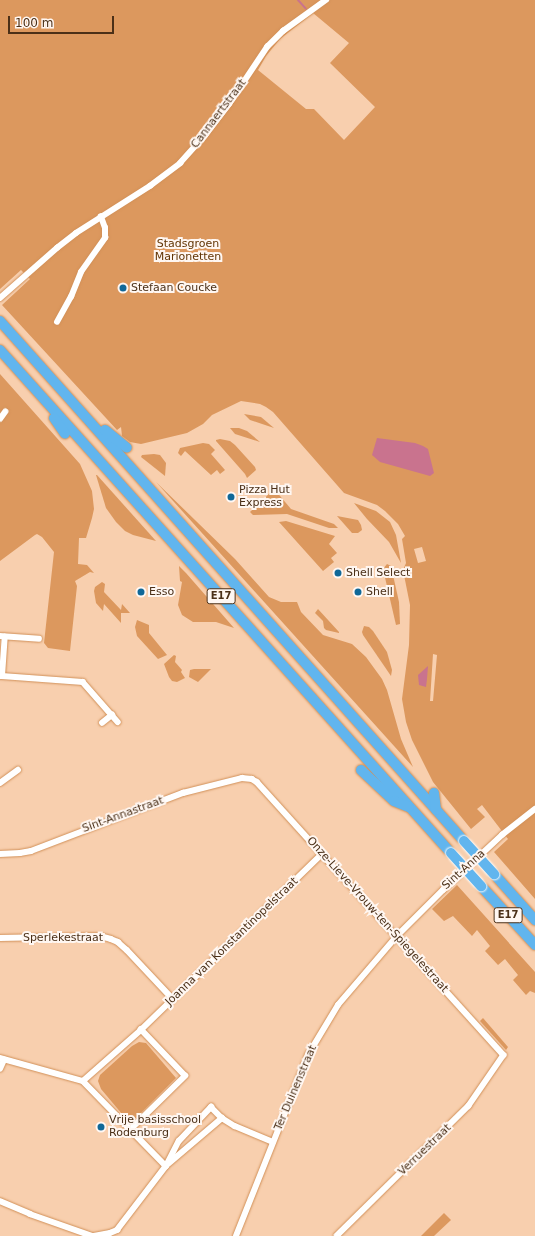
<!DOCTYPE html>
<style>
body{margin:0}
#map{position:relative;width:535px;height:1236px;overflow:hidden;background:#f8cfae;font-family:"DejaVu Sans",sans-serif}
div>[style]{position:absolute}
.green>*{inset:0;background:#dc985e}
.water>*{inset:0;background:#c9738e}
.stream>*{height:2px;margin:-1px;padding:0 1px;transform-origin:1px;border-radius:1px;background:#c9738e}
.roads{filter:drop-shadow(0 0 1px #d19058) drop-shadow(0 0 1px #d19058)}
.minor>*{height:5.5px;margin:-2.75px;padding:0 2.75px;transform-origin:2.75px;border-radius:2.75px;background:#fff}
.motorway>*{height:10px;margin:-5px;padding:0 5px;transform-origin:5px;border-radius:5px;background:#61b5ee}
.bridges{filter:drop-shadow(0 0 1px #fff) drop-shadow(0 0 1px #fff)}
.motorway-bridge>*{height:10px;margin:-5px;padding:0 5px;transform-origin:5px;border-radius:5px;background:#61b5ee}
.dots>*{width:11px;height:11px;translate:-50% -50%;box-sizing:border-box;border:2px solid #fff7f2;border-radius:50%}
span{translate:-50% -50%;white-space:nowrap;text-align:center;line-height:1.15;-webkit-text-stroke:4px #fff7f2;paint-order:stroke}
.shield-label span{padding:1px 3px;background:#fff7f2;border:1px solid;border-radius:3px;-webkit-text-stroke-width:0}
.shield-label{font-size:10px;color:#4b3018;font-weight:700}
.street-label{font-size:11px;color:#4b3018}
.park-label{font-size:11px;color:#623504}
.poi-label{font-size:11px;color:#4b3018}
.left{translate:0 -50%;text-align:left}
.scale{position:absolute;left:8px;top:16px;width:106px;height:18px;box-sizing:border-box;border:2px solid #4b3018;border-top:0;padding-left:5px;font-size:12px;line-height:14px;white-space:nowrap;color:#4b3018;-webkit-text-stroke:3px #fff7f2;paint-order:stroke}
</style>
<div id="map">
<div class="green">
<i style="clip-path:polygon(evenodd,0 0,535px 0,535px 899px,494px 852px,508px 839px,482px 805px,477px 809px,485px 817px,471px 829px,433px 782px,412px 740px,406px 722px,402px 699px,409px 645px,410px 605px,403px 570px,406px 563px,402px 539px,405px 536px,398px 524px,385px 511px,377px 505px,344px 493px,273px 412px,266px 407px,260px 404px,241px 401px,212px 415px,203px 424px,187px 433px,141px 444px,130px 442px,122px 436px,121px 427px,117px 430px,2px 305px,30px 279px,21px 270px,0 289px,0 0,313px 13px,349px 43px,330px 63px,375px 107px,344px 140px,314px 109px,306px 109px,258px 70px,266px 56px,280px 39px,313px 13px,0 0,422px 547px,426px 561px,418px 563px,414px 549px,422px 547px,0 0,433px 654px,437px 655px,433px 701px,430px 701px,433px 654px)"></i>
<i style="clip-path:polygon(0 374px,80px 464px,92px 491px,94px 509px,92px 518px,86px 538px,79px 538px,78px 564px,87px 565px,94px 573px,90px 572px,75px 581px,77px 586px,70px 651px,48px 648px,44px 643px,54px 552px,42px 537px,37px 534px,35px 535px,0 561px)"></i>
<i style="clip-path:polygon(244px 414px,261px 417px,274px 428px,250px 420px)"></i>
<i style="clip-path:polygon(230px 428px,239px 428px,247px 431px,260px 442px,235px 434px)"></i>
<i style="clip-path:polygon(220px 439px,230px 441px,235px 445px,255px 467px,256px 470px,247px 478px,245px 474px,216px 441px,216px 440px)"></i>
<i style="clip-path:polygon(203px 443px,209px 444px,215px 450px,211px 454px,225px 470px,220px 474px,217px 470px,211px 475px,185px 451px,181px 456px,178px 453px,180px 448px)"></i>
<i style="clip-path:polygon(154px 454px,160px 455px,166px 463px,165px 476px,141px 457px,142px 455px)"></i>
<i style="clip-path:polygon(96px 475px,97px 475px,156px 541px,133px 535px,125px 531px,116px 522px,106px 508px)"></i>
<i style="clip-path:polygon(156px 482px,235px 559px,269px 597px,281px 602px,297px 602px,301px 612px,323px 635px,352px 644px,366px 657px,382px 679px,387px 690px,401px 739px,413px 767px)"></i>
<i style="clip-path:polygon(273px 490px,275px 490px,291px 509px,334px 524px,338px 528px,329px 528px,287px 514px,253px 515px,250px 512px)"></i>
<i style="clip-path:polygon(354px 503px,376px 511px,390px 522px,396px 535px,401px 563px,389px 542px,367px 519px)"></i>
<i style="clip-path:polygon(337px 516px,358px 520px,361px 525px,362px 530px,358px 533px,352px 533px)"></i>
<i style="clip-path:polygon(286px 521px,335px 536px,329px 544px,337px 553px,331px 558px,334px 562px,323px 571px,279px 522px)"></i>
<i style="clip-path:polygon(387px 564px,391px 566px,399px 602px,400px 624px,396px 625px,383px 569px)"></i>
<i style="clip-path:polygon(179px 566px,186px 573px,234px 628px,216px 622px,193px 622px,182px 615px,178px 605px,182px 582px,180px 581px)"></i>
<i style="clip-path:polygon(102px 582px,105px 584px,104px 592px,121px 610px,122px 604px,130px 613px,121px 613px,121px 623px,104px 604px,103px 611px,96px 603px,94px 591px,95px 587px)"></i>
<i style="clip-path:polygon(318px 609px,339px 632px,339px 633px,326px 630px,324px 628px,323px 621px,315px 613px)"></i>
<i style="clip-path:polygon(137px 620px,149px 625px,149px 633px,167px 655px,158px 659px,137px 636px,135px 627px)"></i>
<i style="clip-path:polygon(364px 626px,369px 627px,373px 631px,387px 652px,392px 670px,391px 676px,363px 635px,362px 632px)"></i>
<i style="clip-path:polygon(174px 655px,176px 656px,175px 662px,182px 670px,181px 672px,185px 678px,177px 682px,172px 681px,169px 677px,164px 664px)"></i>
<i style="clip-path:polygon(194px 669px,211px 669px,198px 682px,189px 677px,190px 670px)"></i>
<i style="clip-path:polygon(457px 885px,535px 972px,535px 993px,530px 991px,526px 995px,513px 980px,518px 975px,505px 959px,498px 965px,485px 951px,490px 946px,477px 930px,472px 936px,453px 916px,444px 921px,432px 909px)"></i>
<i style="clip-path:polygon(483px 1018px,508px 1047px,506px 1050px,480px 1021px)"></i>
<i style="clip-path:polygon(139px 1042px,146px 1043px,176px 1078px,136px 1118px,129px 1119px,122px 1114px,101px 1089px,98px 1081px,100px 1075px,132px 1046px)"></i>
<i style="clip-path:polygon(444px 1213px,451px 1220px,434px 1236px,421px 1236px)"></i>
</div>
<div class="water">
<i style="clip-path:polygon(377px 438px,415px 443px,423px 446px,428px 449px,434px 473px,430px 476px,380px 462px,372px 455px)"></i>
<i style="clip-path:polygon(428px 666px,427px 679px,426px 687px,419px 685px,418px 675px)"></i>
</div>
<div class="stream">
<i style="left:298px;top:0;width:12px;rotate:48deg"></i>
</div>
<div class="roads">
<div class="minor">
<i style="left:0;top:298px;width:76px;rotate:-41.3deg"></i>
<i style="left:57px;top:248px;width:24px;rotate:-38deg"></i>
<i style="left:76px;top:233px;width:88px;rotate:-32.4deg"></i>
<i style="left:150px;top:186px;width:38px;rotate:-37deg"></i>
<i style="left:180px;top:163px;width:38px;rotate:-48deg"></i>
<i style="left:205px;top:135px;width:39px;rotate:-52deg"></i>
<i style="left:229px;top:104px;width:69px;rotate:-56.3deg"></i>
<i style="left:267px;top:47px;width:23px;rotate:-45deg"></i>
<i style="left:283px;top:31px;width:53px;rotate:-35.8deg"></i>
<i style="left:57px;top:322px;width:29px;rotate:-61deg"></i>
<i style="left:71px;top:297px;width:27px;rotate:-68deg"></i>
<i style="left:81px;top:272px;width:42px;rotate:-54.8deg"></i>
<i style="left:105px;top:238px;width:10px;rotate:-90deg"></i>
<i style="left:105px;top:228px;width:12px;rotate:-110deg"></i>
<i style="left:0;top:419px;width:9px;rotate:-54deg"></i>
<i style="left:0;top:636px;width:39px;rotate:4deg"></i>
<i style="left:0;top:676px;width:2px"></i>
<i style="left:2px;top:676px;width:39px;rotate:-86deg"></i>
<i style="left:2px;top:676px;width:81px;rotate:4.2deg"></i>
<i style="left:83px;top:682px;width:53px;rotate:48.8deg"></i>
<i style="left:102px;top:723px;width:13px;rotate:-39deg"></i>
<i style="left:0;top:783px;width:22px;rotate:-36deg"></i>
<i style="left:0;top:854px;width:20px;rotate:-3deg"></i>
<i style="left:20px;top:853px;width:11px;rotate:-10deg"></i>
<i style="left:31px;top:851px;width:163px;rotate:-20.9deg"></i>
<i style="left:183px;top:793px;width:61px;rotate:-14.3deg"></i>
<i style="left:242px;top:778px;width:10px;rotate:6deg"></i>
<i style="left:252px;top:779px;width:6px;rotate:31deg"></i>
<i style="left:257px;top:782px;width:368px;rotate:47.9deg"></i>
<i style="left:504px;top:1055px;width:62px;rotate:124.5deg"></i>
<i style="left:469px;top:1106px;width:185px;rotate:135.4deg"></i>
<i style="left:0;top:938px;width:100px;rotate:-1.1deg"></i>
<i style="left:100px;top:936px;width:11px;rotate:15deg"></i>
<i style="left:111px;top:939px;width:8px;rotate:23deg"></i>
<i style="left:118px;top:942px;width:12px;rotate:42deg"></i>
<i style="left:127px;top:950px;width:67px;rotate:46.8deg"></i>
<i style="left:0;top:1058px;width:86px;rotate:15.5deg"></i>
<i style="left:83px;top:1081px;width:119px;rotate:45.7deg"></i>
<i style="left:0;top:1069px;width:10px;rotate:-66deg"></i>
<i style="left:83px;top:1081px;width:77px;rotate:-41.3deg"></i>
<i style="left:141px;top:1030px;width:252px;rotate:-44.2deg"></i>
<i style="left:131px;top:1129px;width:76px;rotate:-44.5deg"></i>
<i style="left:185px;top:1076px;width:64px;rotate:-133.7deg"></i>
<i style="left:168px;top:1164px;width:71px;rotate:-40.4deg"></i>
<i style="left:222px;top:1118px;width:15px;rotate:32deg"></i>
<i style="left:235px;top:1126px;width:41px;rotate:22.8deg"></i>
<i style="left:0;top:1201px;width:33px;rotate:23deg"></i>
<i style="left:30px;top:1214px;width:66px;rotate:19.5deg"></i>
<i style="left:94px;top:1236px;width:16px;rotate:-11deg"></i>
<i style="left:110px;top:1233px;width:8px;rotate:-23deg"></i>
<i style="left:117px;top:1230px;width:81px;rotate:-52.6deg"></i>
<i style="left:166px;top:1166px;width:28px;rotate:-63deg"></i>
<i style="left:179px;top:1141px;width:47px;rotate:-46.7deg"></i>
<i style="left:211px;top:1107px;width:16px;rotate:45deg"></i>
<i style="left:236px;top:1236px;width:195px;rotate:-68.3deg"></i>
<i style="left:308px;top:1055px;width:58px;rotate:-59deg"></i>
<i style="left:338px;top:1005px;width:91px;rotate:-49.5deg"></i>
<i style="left:397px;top:936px;width:65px;rotate:-45deg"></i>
<i style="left:443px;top:890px;width:81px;rotate:-43deg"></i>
<i style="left:502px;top:835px;width:42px;rotate:-38.2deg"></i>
</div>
<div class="motorway">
<i style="left:0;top:321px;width:697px;rotate:48.26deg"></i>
<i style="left:0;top:350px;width:676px;rotate:48.12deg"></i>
<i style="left:54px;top:418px;width:19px;rotate:55deg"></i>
<i style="left:105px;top:430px;width:28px;rotate:39deg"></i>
<i style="left:361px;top:770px;width:45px;rotate:43.2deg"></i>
<i style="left:394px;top:801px;width:16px;rotate:22deg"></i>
<i style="left:434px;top:793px;width:17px;rotate:83deg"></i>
<i style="left:494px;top:874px;width:62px;rotate:48.3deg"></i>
<i style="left:481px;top:886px;width:80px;rotate:47.5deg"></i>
</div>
</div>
<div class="bridges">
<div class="motorway-bridge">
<i style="left:464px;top:841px;width:45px;rotate:47.7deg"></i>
<i style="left:451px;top:853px;width:45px;rotate:47.7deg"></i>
</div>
</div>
<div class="dots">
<i style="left:123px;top:288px;background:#106898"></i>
<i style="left:231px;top:497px;background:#106898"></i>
<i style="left:338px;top:573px;background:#106898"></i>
<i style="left:141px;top:592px;background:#106898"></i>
<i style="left:358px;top:592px;background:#106898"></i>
<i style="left:101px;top:1127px;background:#106898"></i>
</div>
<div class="shield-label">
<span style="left:221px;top:596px">E17</span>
<span style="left:508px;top:915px">E17</span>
</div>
<div class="street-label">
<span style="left:219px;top:114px;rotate:-53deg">Cannaertstraat</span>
<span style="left:123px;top:815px;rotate:-20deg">Sint-Annastraat</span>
<span style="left:464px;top:870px;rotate:-42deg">Sint-Anna</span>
<span style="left:377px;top:915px;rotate:48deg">Onze-Lieve-Vrouw-ten-Spiegelestraat</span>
<span style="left:63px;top:938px">Sperlekestraat</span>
<span style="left:232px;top:942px;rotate:-44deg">Joanna van Konstantinopelstraat</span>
<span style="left:296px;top:1088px;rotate:-67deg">Ter Duinenstraat</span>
<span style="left:425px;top:1150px;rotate:-44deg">Verruestraat</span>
</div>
<div class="park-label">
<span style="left:188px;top:251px">Stadsgroen<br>Marionetten</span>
</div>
<div class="poi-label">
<span class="left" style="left:131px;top:288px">Stefaan Coucke</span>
<span class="left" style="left:239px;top:497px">Pizza Hut<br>Express</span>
<span class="left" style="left:346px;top:573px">Shell Select</span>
<span class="left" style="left:149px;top:592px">Esso</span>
<span class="left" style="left:366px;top:592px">Shell</span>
<span class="left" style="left:109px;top:1127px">Vrije basisschool<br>Rodenburg</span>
</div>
<div class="scale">100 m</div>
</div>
